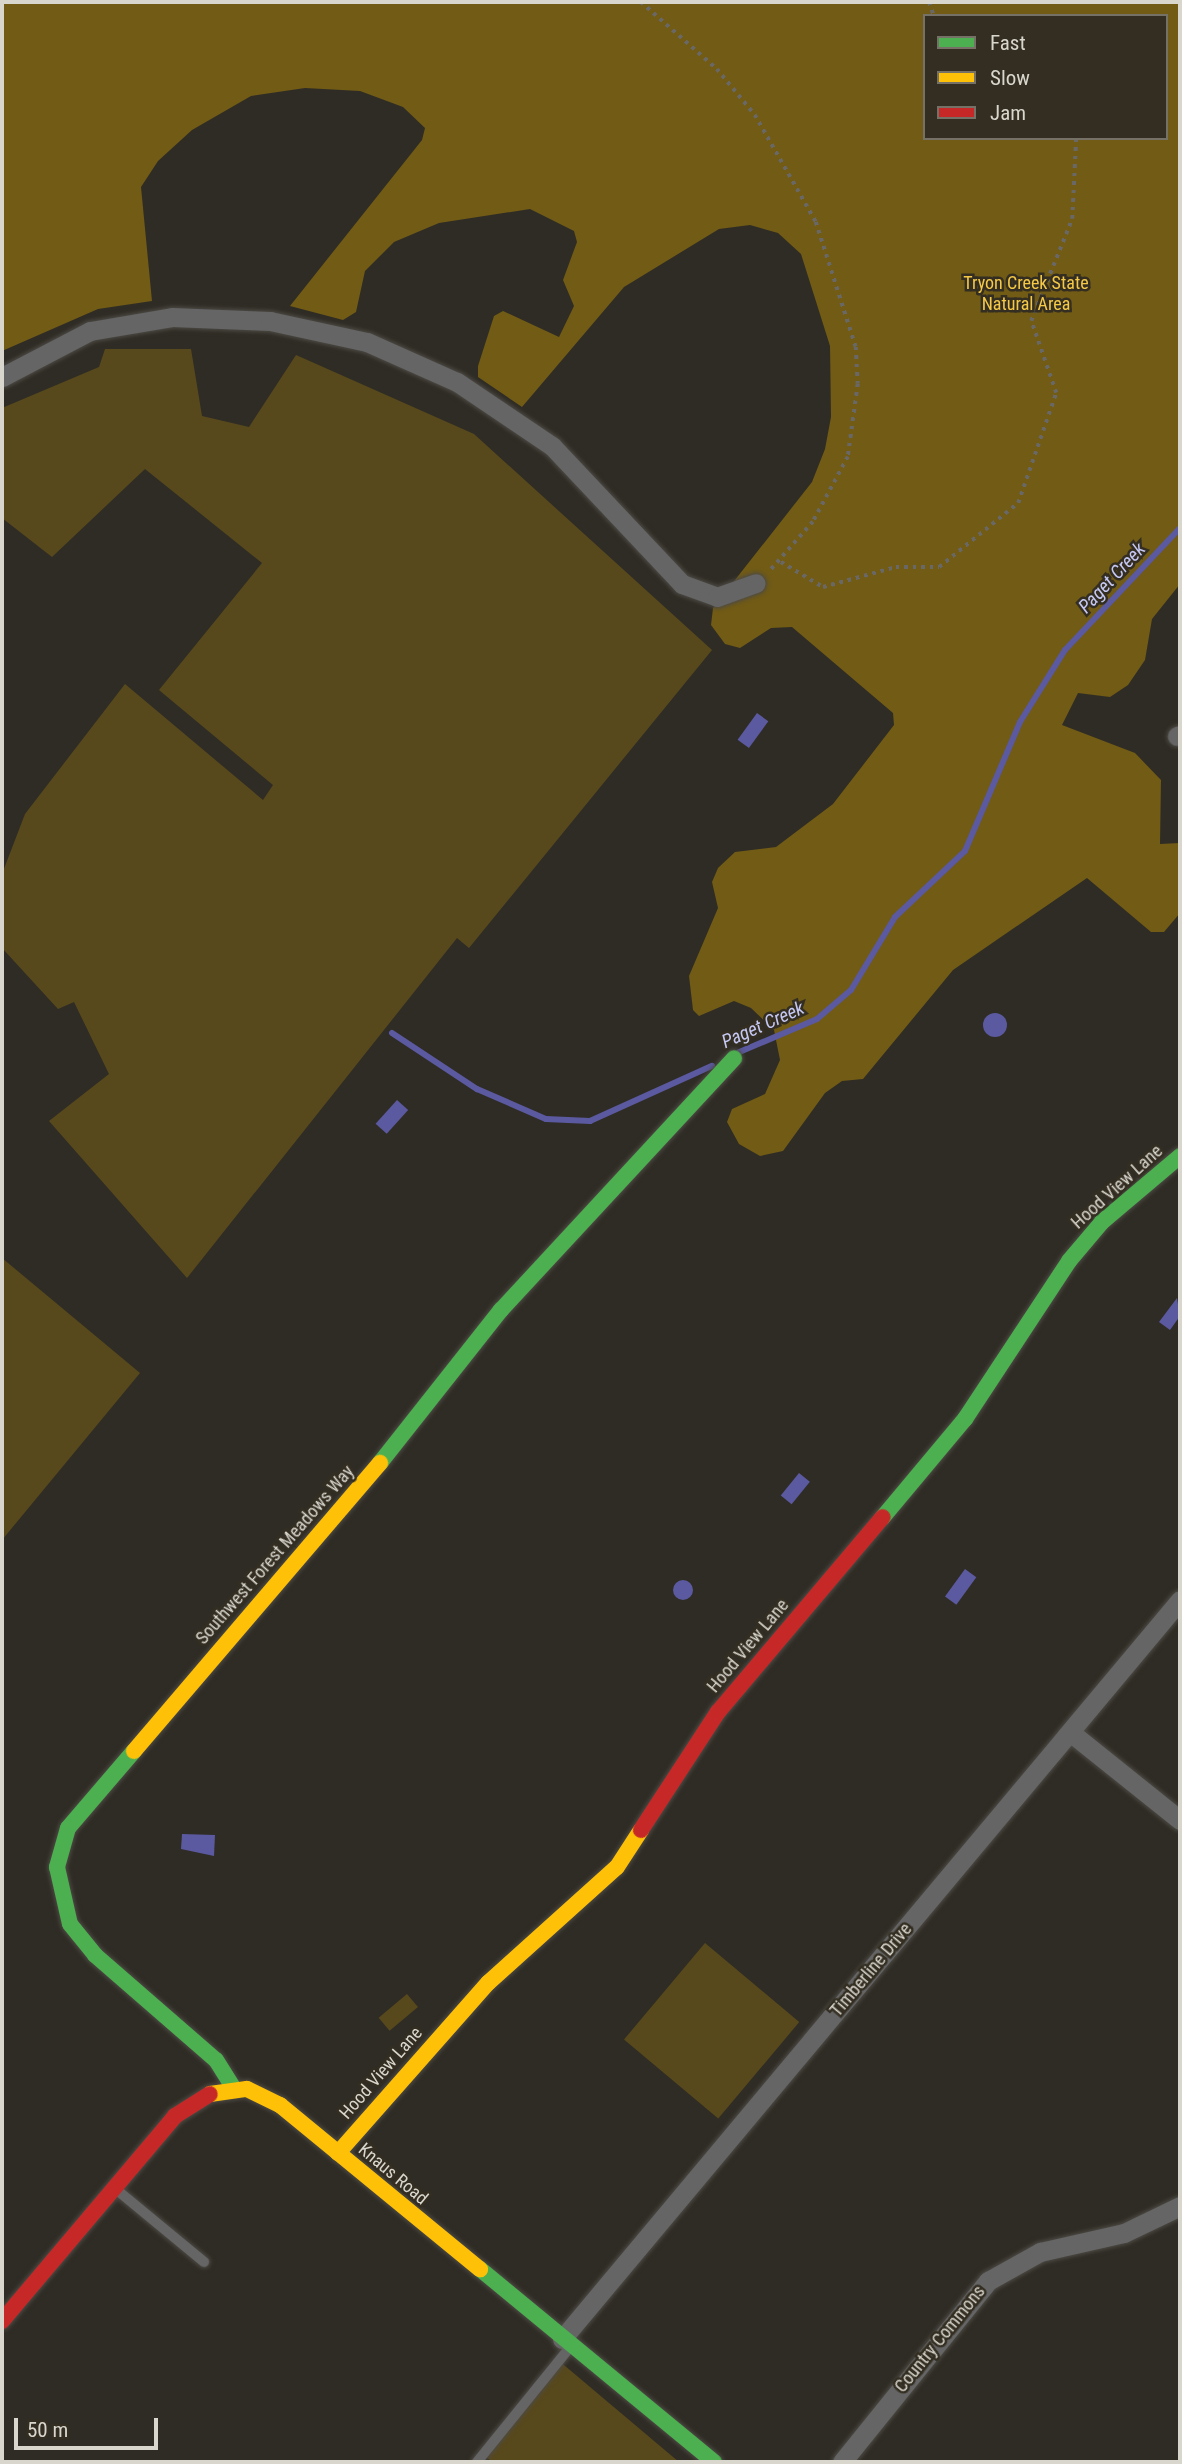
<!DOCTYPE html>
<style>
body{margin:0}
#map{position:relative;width:1182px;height:2464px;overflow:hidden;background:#2f2c25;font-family:"Roboto Condensed",sans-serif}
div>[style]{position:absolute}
.green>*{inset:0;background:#58491c;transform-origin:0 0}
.forest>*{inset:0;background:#715b15}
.water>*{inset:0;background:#5b599f;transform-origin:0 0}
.round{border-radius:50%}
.stream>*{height:6px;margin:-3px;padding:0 3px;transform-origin:3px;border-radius:3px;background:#5b599f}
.path>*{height:3.5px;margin-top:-1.75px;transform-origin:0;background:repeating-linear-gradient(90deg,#696866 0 3.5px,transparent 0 8.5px)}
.roads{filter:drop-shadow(0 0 2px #4d4a44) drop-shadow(0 0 2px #4d4a44)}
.lane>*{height:10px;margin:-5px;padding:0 5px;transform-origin:5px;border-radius:5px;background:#656566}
.street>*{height:19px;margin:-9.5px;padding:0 9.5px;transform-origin:9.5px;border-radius:9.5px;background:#656566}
.fast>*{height:16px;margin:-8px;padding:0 8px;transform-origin:8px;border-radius:8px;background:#4caf50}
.slow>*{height:16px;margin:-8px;padding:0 8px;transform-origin:8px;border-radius:8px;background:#ffc107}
.jam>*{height:16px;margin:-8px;padding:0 8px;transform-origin:8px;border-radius:8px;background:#c62828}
span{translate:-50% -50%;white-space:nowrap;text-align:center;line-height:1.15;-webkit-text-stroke:5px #332e21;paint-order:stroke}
.park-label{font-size:18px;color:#f5c946}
.street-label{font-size:18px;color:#d9d6ce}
.water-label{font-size:19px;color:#c6c8f4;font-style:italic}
.frame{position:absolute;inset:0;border:4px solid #d9d6ce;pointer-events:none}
.legend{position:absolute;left:923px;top:14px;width:245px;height:126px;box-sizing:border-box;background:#332e21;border:2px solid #757166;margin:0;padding:9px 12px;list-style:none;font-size:21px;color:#d9d6ce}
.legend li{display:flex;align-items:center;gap:14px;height:35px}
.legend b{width:35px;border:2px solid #757166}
.scale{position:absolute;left:14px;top:2418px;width:144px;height:32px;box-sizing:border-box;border:4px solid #d9d6ce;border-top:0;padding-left:9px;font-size:21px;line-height:24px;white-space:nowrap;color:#d9d6ce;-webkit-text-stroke:5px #332e21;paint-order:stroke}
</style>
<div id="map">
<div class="green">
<i style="clip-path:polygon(105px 349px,191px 349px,202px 416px,249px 427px,296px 355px,474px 434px,712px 650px,469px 948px,457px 938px,187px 1278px,49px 1121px,109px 1074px,74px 1002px,58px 1009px,2px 948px,2px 874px,25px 814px,125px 684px,263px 800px,273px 785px,159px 690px,262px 563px,145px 469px,52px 557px,2px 518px,2px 408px,99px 367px)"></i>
<i style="clip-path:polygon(2px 1258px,140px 1373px,2px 1540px)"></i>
<i style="left:705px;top:1943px;width:123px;height:126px;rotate:40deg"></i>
<i style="left:407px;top:1994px;width:17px;height:37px;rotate:50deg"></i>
<i style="clip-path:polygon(558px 2360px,679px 2462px,492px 2462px,480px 2452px)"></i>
</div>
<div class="forest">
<i style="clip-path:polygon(evenodd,2px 2px,1180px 2px,1180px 584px,1152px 619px,1145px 660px,1128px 685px,1110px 697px,1078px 693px,1062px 725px,1135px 753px,1161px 780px,1160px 844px,1180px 843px,1180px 913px,1164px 932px,1151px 932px,1087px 878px,953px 970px,863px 1079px,842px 1081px,825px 1093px,783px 1151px,760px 1156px,739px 1144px,727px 1122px,732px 1109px,765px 1094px,780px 1060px,774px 1030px,751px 1008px,734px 1001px,699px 1016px,693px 1010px,689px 976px,718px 908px,712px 882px,718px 868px,735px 852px,776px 847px,833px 804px,894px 725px,893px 713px,792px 627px,771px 628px,740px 648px,725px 644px,711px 625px,713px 608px,812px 482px,825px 449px,831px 417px,830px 346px,801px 254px,778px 233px,750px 225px,719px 229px,624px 287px,522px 407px,478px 377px,478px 366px,494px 316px,503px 311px,559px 337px,574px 306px,563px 280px,577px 242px,574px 231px,530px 209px,439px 223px,394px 242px,365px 271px,356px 312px,343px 320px,290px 306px,422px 140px,425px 128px,403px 107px,360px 91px,305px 88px,251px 96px,192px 130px,158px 161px,141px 187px,152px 301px,98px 309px,2px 351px,2px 2px,925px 16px,1166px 16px,1166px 138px,925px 138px,925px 16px)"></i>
</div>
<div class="water">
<i style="left:757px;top:713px;width:14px;height:33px;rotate:36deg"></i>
<i class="round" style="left:983px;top:1013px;width:24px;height:24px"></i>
<i style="left:397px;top:1100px;width:15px;height:32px;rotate:42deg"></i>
<i style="clip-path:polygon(1177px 1298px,1180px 1316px,1170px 1330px,1159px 1322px)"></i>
<i style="left:799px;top:1473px;width:14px;height:29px;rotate:39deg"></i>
<i style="left:965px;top:1569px;width:14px;height:34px;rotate:36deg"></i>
<i class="round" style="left:673px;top:1580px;width:20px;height:20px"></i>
<i style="clip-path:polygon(182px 1834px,215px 1835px,214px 1856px,181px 1849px)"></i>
</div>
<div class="stream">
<i style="left:392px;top:1033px;width:102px;rotate:33.4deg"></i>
<i style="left:477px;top:1089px;width:75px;rotate:23.5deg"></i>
<i style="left:546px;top:1119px;width:44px;rotate:2.6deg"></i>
<i style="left:590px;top:1121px;width:134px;rotate:-24.3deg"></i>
<i style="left:737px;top:1053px;width:87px;rotate:-23deg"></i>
<i style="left:817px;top:1019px;width:45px;rotate:-40.5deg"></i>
<i style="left:851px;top:990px;width:85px;rotate:-58.9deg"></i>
<i style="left:895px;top:917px;width:96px;rotate:-43.3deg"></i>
<i style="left:965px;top:851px;width:140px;rotate:-66.9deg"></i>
<i style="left:1020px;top:722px;width:85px;rotate:-58deg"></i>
<i style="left:1065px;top:650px;width:168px;rotate:-46.7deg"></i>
</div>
<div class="path">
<i style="left:641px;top:2px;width:101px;rotate:41.4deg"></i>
<i style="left:717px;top:69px;width:60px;rotate:50.4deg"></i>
<i style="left:755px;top:115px;width:123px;rotate:60.3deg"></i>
<i style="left:816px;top:222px;width:131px;rotate:72.3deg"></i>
<i style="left:856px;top:347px;width:37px;rotate:87deg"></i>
<i style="left:858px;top:384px;width:74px;rotate:97.8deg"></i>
<i style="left:848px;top:457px;width:74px;rotate:118.3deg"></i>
<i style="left:813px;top:522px;width:65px;rotate:131.3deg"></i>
<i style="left:929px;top:2px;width:15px;rotate:70deg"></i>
<i style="left:781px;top:562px;width:49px;rotate:30.8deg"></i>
<i style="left:823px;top:587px;width:76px;rotate:-15.3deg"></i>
<i style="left:896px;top:567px;width:43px"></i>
<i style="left:939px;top:567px;width:102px;rotate:-39deg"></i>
<i style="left:1018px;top:503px;width:116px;rotate:-70.9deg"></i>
<i style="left:1056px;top:393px;width:76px;rotate:-109.1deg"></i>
<i style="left:1031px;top:321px;width:110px;rotate:-68.1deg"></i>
<i style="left:1072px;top:219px;width:81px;rotate:-87.2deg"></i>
</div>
<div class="roads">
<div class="lane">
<i style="left:117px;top:2190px;width:113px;rotate:39.6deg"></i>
<i style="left:477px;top:2462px;width:149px;rotate:-51deg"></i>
</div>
<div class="street">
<i style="left:2px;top:377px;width:99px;rotate:-27.6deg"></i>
<i style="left:90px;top:331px;width:83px;rotate:-9.7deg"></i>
<i style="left:172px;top:317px;width:98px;rotate:2.3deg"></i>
<i style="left:270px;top:321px;width:99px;rotate:12.2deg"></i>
<i style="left:367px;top:342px;width:98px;rotate:24deg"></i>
<i style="left:457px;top:382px;width:115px;rotate:34deg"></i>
<i style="left:552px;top:446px;width:190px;rotate:46.7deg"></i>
<i style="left:682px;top:584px;width:37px;rotate:20deg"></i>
<i style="left:717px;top:597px;width:41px;rotate:-19.7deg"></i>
<i style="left:1177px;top:736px;width:3px;rotate:-18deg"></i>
<i style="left:1070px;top:1732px;width:141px;rotate:38.7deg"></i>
<i style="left:562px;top:2339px;width:963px;rotate:-50.1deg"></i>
<i style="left:842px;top:2462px;width:233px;rotate:-51.1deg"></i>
<i style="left:988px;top:2281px;width:60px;rotate:-29.1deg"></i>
<i style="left:1040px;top:2252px;width:86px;rotate:-12.7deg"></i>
<i style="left:1124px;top:2233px;width:62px;rotate:-25.7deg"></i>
</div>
<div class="fast">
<i style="left:380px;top:1463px;width:195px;rotate:-51.7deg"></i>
<i style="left:501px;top:1310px;width:343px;rotate:-47.2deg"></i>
<i style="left:883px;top:1517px;width:128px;rotate:-50.1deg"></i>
<i style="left:965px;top:1419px;width:189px;rotate:-56.6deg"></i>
<i style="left:1069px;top:1261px;width:51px;rotate:-49.8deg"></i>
<i style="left:1102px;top:1222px;width:102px;rotate:-40.2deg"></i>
<i style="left:134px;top:1751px;width:101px;rotate:130.6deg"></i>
<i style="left:68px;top:1828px;width:41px;rotate:105.8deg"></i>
<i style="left:57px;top:1867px;width:58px;rotate:77.2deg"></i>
<i style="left:70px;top:1924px;width:40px;rotate:51deg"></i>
<i style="left:95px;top:1955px;width:160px;rotate:41deg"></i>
<i style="left:216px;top:2060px;width:34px;rotate:58deg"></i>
<i style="left:480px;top:2269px;width:303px;rotate:39.5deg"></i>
</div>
<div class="slow">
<i style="left:134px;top:1751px;width:379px;rotate:-49.5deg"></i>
<i style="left:210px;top:2094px;width:37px;rotate:-8deg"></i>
<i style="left:247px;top:2089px;width:37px;rotate:26deg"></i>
<i style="left:280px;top:2105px;width:259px;rotate:39.4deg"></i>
<i style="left:338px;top:2153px;width:227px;rotate:-48.6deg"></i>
<i style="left:488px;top:1983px;width:173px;rotate:-42deg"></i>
<i style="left:617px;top:1867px;width:44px;rotate:-57deg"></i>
</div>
<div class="jam">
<i style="left:641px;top:1830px;width:141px;rotate:-56.9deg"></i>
<i style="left:718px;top:1712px;width:255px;rotate:-49.8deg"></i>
<i style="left:2px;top:2321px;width:268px;rotate:-49.8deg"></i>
<i style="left:175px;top:2116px;width:41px;rotate:-32.2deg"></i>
</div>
</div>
<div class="park-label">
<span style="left:1026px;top:294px">Tryon Creek State<br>Natural Area</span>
</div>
<div class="street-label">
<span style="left:1117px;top:1187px;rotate:-42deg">Hood View Lane</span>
<span style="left:275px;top:1555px;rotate:-49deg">Southwest Forest Meadows Way</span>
<span style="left:748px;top:1646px;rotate:-50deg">Hood View Lane</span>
<span style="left:871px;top:1970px;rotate:-50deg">Timberline Drive</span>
<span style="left:381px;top:2073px;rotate:-49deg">Hood View Lane</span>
<span style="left:393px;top:2174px;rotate:40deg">Knaus Road</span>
<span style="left:940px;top:2339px;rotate:-51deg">Country Commons</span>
</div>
<div class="water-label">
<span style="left:1112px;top:578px;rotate:-47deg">Paget Creek</span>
<span style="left:763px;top:1025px;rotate:-24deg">Paget Creek</span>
</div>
<div class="frame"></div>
<ul class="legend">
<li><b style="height:9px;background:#4caf50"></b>Fast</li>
<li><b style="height:9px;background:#ffc107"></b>Slow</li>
<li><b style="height:9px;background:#c62828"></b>Jam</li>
</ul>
<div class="scale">50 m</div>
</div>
